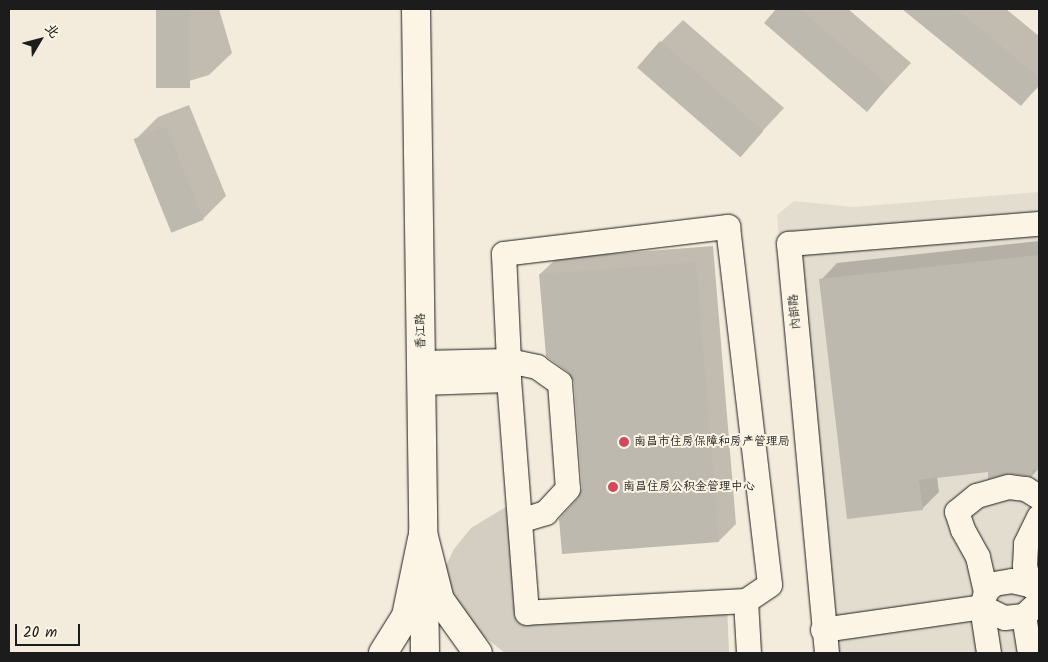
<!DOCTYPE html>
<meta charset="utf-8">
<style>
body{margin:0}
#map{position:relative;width:1048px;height:662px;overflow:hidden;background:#f3ecdd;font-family:Kalam,"LXGW WenKai TC",sans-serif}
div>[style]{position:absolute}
.built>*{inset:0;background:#e3ddcf}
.green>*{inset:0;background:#d3cec1}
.shadow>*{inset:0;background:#0003}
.building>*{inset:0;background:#beb9ae;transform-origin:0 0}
.roads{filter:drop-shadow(0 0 1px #1c1c1c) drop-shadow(0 0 1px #1c1c1c)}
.minor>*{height:24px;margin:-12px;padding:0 12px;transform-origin:12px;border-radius:12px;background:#fcf5e5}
.secondary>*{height:28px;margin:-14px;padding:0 14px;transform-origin:14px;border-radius:14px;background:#fcf5e5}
.trunk>*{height:28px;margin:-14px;padding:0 14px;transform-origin:14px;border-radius:14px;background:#fcf5e5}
.dots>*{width:14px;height:14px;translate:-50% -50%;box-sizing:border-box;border:2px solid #fcf5e5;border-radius:50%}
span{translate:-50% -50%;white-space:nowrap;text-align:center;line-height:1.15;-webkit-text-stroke:4px #fcf5e5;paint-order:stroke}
.street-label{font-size:12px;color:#1c1c1c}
.poi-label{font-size:12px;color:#1c1c1c}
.left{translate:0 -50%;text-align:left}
.frame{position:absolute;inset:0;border:10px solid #1c1c1c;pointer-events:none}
.north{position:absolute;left:15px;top:15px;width:50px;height:50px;-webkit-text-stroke:4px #fcf5e5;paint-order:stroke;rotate:53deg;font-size:14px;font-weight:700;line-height:20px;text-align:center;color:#1c1c1c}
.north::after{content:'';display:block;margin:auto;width:18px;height:22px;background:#1c1c1c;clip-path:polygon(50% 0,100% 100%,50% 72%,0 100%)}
.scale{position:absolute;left:15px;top:624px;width:65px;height:22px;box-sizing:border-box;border:2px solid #1c1c1c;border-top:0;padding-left:6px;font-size:15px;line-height:18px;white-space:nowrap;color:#1c1c1c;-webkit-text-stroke:4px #fcf5e5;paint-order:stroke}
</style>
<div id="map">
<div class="built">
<i style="clip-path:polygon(1039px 192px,1039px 653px,817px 653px,777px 215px,794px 201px,853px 207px)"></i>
</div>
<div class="green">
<i style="clip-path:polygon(514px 502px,524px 618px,727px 603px,729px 653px,505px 653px,459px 617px,439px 580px,454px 549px,471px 528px)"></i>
</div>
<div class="shadow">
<i style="clip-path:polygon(158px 9px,219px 9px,232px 53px,209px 75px,179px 84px)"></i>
<i style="clip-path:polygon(778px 9px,848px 9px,911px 63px,867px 110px,766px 22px)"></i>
<i style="clip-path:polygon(904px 9px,1006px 9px,1039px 36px,1039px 86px,1021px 105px)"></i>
<i style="clip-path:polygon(683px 20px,784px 108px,740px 155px,661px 42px)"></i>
<i style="clip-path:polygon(189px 105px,226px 196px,203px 219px,136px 139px,158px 117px)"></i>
<i style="clip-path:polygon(1039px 241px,1039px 468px,1032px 476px,989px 471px,937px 477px,939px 492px,922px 509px,821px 280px,837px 263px)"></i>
<i style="clip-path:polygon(713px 246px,736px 524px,719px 541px,563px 553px,583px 489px,575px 382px,540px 274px,557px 258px)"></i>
</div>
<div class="building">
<i style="left:156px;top:9px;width:34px;height:79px"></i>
<i style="clip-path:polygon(776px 9px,800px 9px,889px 86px,867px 112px,764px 23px)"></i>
<i style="clip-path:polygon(902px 9px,956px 9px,1039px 77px,1039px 84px,1021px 106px)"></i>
<i style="left:660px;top:41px;width:137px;height:35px;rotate:41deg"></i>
<i style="left:166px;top:126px;width:101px;height:35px;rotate:68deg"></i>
<i style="clip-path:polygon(1039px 255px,1039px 469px,1032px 470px,1032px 477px,1010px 473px,988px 479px,988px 472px,919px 480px,923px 510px,847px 519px,819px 279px)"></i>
<i style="clip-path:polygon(696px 262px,719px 542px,562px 554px,559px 519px,578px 498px,582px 488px,574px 382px,568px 372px,546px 356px,539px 274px)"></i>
</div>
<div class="roads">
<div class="minor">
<i style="left:421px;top:363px;width:88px;rotate:-1.3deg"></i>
<i style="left:509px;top:361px;width:107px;rotate:-92.7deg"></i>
<i style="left:504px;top:254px;width:226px;rotate:-6.9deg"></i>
<i style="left:728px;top:227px;width:360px;rotate:83.3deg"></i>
<i style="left:770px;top:585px;width:29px;rotate:146deg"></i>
<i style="left:746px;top:601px;width:219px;rotate:176.9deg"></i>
<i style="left:527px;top:613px;width:234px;rotate:-94.4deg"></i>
<i style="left:509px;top:380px;width:88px;rotate:178deg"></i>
<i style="left:509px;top:376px;width:15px;rotate:-90deg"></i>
<i style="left:509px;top:361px;width:29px;rotate:12deg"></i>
<i style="left:537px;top:367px;width:28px;rotate:35deg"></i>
<i style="left:560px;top:383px;width:106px;rotate:85.7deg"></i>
<i style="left:568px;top:489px;width:33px;rotate:133deg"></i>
<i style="left:546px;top:513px;width:27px;rotate:163deg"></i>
<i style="left:1030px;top:585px;width:20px;rotate:-105deg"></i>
<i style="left:1025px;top:566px;width:22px;rotate:-87deg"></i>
<i style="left:1026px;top:544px;width:30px;rotate:-64deg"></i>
<i style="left:986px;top:592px;width:36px;rotate:-103deg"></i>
<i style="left:978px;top:557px;width:31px;rotate:-119deg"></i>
<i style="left:963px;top:530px;width:19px;rotate:-108deg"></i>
<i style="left:957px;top:512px;width:26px;rotate:-39deg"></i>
<i style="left:977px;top:496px;width:33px;rotate:-16deg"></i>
<i style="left:1009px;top:487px;width:17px;rotate:7deg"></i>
<i style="left:1026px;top:489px;width:15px;rotate:32deg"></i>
<i style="left:746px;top:601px;width:52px;rotate:86.7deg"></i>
<i style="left:982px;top:607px;width:25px;rotate:26deg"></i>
<i style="left:1005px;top:618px;width:19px;rotate:-6deg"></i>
<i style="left:1024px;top:616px;width:21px;rotate:-43deg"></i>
<i style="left:1024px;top:616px;width:37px;rotate:81deg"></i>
<i style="left:823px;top:630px;width:161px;rotate:-8.2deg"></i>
<i style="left:827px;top:653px;width:411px;rotate:-95.3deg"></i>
<i style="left:789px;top:244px;width:251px;rotate:-4.6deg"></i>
<i style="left:989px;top:653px;width:47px;rotate:-98.7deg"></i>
<i style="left:982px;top:607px;width:16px;rotate:-75deg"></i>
<i style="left:986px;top:592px;width:11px;rotate:-45deg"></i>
<i style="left:994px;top:584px;width:18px;rotate:-9deg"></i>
<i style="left:1012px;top:581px;width:18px;rotate:13deg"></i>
<i style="left:1030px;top:585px;width:11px;rotate:38deg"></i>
</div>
<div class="secondary">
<i style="left:416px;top:9px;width:644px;rotate:89.2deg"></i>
</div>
<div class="trunk">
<i style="left:423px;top:533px;width:69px;rotate:75.8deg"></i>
<i style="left:440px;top:600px;width:65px;rotate:54.4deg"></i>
<i style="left:383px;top:653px;width:44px;rotate:-58.1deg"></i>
<i style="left:406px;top:616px;width:79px;rotate:-78.3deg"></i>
</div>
</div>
<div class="dots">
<i style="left:624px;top:442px;background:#d1495b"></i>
<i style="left:613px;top:487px;background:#d1495b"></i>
</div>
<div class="street-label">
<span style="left:795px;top:312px;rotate:-95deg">内部路</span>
<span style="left:421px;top:331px;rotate:-91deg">香江路</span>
</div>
<div class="poi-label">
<span class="left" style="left:634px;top:442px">南昌市住房保障和房产管理局</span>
<span class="left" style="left:623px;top:487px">南昌住房公积金管理中心</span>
</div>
<div class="frame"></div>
<div class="north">北</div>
<div class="scale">20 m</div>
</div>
